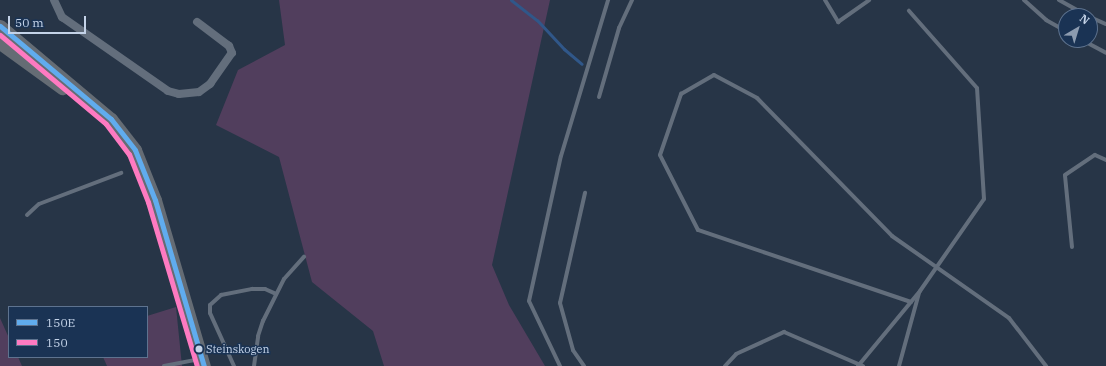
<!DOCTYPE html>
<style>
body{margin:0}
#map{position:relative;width:1106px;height:366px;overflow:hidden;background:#273547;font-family:"IBM Plex Serif",serif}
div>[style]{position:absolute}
.green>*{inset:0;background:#513e5d}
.stream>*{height:3px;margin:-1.5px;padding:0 1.5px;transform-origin:1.5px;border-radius:1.5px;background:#305789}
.service>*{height:4px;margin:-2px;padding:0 2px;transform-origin:2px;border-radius:2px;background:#636e7c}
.minor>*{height:8px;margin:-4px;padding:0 4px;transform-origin:4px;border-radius:4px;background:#636e7c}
.primary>*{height:13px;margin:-6.5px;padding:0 6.5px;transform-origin:6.5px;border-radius:6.5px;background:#656c74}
.bus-1>*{height:5px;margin:-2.5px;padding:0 2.5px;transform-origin:2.5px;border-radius:2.5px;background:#60acee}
.bus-2>*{height:5px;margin:-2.5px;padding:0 2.5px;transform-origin:2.5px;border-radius:2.5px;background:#fe7ac1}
.dots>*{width:11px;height:11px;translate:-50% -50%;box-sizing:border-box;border:2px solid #1a3354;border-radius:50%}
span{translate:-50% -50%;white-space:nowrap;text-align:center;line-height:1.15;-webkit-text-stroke:3px #1a3354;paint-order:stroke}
.bus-label{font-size:11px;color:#c4d3e8}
.left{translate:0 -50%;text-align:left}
.legend{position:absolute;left:8px;top:306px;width:140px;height:52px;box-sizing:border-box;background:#1a3354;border:1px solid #5e738f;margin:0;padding:5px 7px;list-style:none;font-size:12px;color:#c4d3e8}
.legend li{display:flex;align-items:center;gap:8px;height:20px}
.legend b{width:20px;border:1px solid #5e738f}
.north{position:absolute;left:1058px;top:8px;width:40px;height:40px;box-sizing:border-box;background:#1a3354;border:1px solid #5e738f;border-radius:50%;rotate:38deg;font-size:11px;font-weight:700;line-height:16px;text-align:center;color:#c4d3e8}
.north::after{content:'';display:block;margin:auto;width:14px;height:18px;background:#8d9cb0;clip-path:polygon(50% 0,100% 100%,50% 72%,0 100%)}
.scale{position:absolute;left:8px;top:16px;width:78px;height:18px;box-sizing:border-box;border:2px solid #c4d3e8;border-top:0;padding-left:5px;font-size:12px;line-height:14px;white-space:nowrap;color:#c4d3e8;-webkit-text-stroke:3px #1a3354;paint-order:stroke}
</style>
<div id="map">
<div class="green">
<i style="clip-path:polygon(279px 0,550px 0,492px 265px,509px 305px,545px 366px,384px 366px,373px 331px,312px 282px,279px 157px,216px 125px,238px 70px,285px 45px)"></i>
<i style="clip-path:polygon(176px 307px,182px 366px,107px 366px,103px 357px,147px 357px,147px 316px)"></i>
<i style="clip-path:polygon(0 318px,9px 338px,9px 357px,18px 357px,22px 366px,0 366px)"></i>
</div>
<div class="stream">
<i style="left:511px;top:0;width:33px;rotate:38deg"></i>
<i style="left:537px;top:20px;width:40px;rotate:47deg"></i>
<i style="left:564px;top:49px;width:23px;rotate:40deg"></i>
</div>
<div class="service">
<i style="left:825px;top:0;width:26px;rotate:59deg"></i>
<i style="left:838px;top:22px;width:38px;rotate:-35deg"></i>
<i style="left:1024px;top:0;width:30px;rotate:42deg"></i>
<i style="left:1046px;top:20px;width:23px;rotate:29deg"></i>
<i style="left:1059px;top:0;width:33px;rotate:29deg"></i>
<i style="left:1090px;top:17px;width:17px;rotate:24deg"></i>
<i style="left:1082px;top:40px;width:27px;rotate:28deg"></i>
<i style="left:599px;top:97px;width:72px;rotate:-73.8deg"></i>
<i style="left:619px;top:28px;width:31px;rotate:-65deg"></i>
<i style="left:27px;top:215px;width:16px;rotate:-43deg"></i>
<i style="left:39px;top:204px;width:88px;rotate:-20.7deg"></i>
<i style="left:1072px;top:247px;width:72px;rotate:-95.6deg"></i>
<i style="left:1065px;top:175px;width:36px;rotate:-34deg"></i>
<i style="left:1095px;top:155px;width:12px;rotate:24deg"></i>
<i style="left:911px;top:302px;width:225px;rotate:-161.3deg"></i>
<i style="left:698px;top:230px;width:84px;rotate:-116.9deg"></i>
<i style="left:660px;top:155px;width:65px;rotate:-71deg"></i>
<i style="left:681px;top:94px;width:38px;rotate:-30deg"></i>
<i style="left:714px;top:75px;width:49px;rotate:28.1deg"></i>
<i style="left:757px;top:98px;width:193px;rotate:45.6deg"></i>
<i style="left:892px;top:236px;width:143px;rotate:35deg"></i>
<i style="left:1009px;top:318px;width:61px;rotate:52.4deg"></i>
<i style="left:164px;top:366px;width:36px;rotate:-11deg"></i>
<i style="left:234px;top:366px;width:58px;rotate:-114.4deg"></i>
<i style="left:210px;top:313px;width:8px;rotate:-90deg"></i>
<i style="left:210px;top:305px;width:15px;rotate:-42deg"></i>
<i style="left:221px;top:295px;width:32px;rotate:-11deg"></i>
<i style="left:252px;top:289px;width:13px"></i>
<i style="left:265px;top:289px;width:12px;rotate:24deg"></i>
<i style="left:254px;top:366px;width:30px;rotate:-82deg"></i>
<i style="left:258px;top:336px;width:16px;rotate:-72deg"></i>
<i style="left:263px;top:321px;width:47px;rotate:-63.4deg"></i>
<i style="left:284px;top:279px;width:30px;rotate:-48deg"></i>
<i style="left:560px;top:366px;width:72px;rotate:-115.5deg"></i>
<i style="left:529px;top:301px;width:148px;rotate:-77.6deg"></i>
<i style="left:561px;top:156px;width:163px;rotate:-73.2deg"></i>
<i style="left:584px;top:366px;width:19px;rotate:-125deg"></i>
<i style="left:573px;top:350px;width:49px;rotate:-105.5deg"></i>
<i style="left:560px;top:303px;width:113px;rotate:-77.2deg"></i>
<i style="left:725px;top:366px;width:16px;rotate:-47deg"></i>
<i style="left:736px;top:354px;width:53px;rotate:-24.6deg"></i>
<i style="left:784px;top:332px;width:86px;rotate:23.3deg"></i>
<i style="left:858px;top:366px;width:97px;rotate:-50.4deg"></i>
<i style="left:920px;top:291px;width:112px;rotate:-55.2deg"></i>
<i style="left:984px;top:199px;width:111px;rotate:-93.6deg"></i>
<i style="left:977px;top:88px;width:103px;rotate:-131.4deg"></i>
<i style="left:899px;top:366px;width:76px;rotate:-74.7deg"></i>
</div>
<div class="minor">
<i style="left:54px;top:0;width:19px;rotate:65deg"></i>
<i style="left:62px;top:17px;width:129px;rotate:34.9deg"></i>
<i style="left:168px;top:91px;width:11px;rotate:15deg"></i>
<i style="left:179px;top:94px;width:20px;rotate:-6deg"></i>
<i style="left:199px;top:92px;width:14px;rotate:-36deg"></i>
<i style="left:210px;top:84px;width:38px;rotate:-55deg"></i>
<i style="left:232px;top:53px;width:8px;rotate:-113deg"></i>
<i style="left:229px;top:46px;width:40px;rotate:-143deg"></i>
</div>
<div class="primary">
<i style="left:0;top:26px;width:145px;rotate:40deg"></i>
<i style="left:111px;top:119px;width:39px;rotate:52deg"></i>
<i style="left:135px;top:150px;width:54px;rotate:68.2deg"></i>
<i style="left:155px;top:200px;width:173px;rotate:73.6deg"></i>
<i style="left:0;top:43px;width:77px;rotate:36deg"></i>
</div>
<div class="bus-1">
<i style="left:0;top:26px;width:145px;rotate:40deg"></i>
<i style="left:111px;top:119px;width:39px;rotate:52deg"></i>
<i style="left:135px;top:150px;width:54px;rotate:68.2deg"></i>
<i style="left:155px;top:200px;width:173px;rotate:73.6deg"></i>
</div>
<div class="bus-2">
<i style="left:0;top:35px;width:138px;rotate:40deg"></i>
<i style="left:106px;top:124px;width:38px;rotate:53deg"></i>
<i style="left:129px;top:154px;width:52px;rotate:68.4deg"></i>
<i style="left:148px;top:202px;width:171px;rotate:73.4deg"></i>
</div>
<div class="dots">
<i style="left:199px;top:349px;background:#c4d3e8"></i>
</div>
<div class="bus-label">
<span class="left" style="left:206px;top:349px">Steinskogen</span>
</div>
<ul class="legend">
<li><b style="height:5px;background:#60acee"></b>150E</li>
<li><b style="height:5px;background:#fe7ac1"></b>150</li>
</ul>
<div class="north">N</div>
<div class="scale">50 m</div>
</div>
